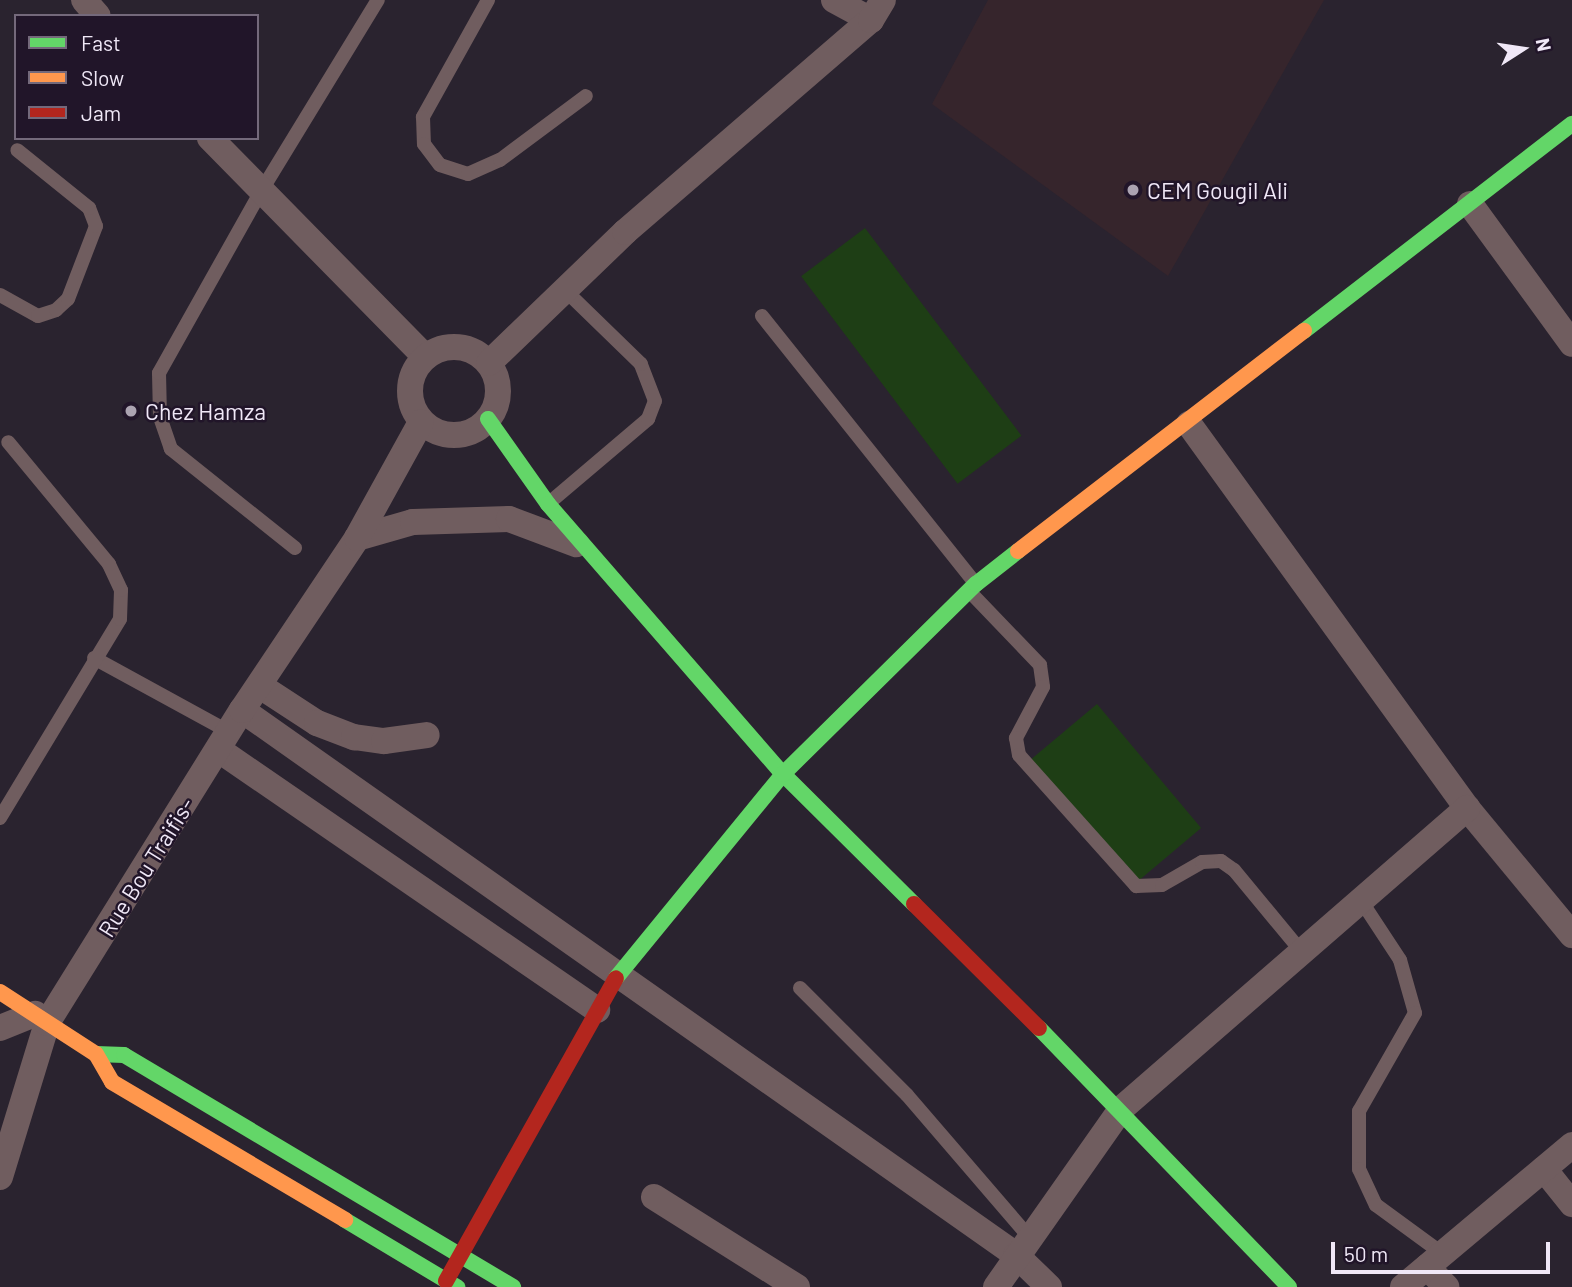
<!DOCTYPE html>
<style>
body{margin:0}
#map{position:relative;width:1572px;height:1287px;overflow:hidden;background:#2a232f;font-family:Barlow,sans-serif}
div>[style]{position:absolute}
.education>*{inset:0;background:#36252c}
.green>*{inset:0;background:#1e3e15;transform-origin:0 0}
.lane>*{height:14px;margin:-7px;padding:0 7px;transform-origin:7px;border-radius:7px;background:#705d5f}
.street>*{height:26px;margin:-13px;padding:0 13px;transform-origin:13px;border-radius:13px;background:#705d5f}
.street>.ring{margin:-13px;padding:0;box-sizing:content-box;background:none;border:26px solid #705d5f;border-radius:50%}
.fast>*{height:16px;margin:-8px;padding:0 8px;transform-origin:8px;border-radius:8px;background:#63d668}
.slow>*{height:16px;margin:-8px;padding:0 8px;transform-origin:8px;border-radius:8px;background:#ff974d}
.jam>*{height:16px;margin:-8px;padding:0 8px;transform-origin:8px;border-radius:8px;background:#b3261e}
.dots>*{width:19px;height:19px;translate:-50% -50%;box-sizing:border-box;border:4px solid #211529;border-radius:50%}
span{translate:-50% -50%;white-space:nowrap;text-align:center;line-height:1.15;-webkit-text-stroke:5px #211529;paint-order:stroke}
.poi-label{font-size:23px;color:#f0e8f7}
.left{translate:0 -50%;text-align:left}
.street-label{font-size:23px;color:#f0e8f7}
.legend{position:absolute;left:14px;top:14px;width:245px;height:126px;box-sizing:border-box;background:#211529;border:2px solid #74697b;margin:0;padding:9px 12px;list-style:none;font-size:21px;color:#f0e8f7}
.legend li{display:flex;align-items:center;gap:14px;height:35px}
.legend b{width:35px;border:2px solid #74697b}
.north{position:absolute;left:1488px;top:14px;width:70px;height:70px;-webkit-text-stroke:5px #211529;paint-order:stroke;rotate:78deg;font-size:19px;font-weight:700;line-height:28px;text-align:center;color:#f0e8f7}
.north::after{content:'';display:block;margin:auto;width:24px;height:32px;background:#f0e8f7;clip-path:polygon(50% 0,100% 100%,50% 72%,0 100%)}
.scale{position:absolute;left:1331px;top:1242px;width:219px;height:32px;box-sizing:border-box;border:4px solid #f0e8f7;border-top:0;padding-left:9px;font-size:21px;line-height:24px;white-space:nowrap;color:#f0e8f7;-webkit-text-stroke:5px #211529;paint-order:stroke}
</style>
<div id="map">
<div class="education">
<i style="clip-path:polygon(988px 0,1324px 0,1168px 276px,932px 104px)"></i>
</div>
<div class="green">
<i style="left:865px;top:228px;width:260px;height:80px;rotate:53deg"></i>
<i style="left:1097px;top:704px;width:162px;height:93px;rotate:50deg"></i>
</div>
<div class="lane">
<i style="left:488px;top:0;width:134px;rotate:119.1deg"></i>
<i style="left:423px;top:117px;width:27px;rotate:88deg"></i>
<i style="left:424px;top:144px;width:26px;rotate:53deg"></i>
<i style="left:440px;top:165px;width:29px;rotate:18deg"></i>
<i style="left:468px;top:174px;width:35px;rotate:-24deg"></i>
<i style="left:500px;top:160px;width:107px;rotate:-36.7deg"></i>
<i style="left:0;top:295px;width:43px;rotate:28.9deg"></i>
<i style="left:38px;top:316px;width:19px;rotate:-18deg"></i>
<i style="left:56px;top:310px;width:16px;rotate:-43deg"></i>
<i style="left:68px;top:299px;width:78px;rotate:-69deg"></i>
<i style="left:96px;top:226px;width:19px;rotate:-111deg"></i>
<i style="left:89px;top:208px;width:92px;rotate:-141.1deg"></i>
<i style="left:762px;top:316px;width:342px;rotate:51.4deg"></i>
<i style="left:549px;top:503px;width:130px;rotate:-40.3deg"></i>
<i style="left:648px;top:419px;width:19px;rotate:-69deg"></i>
<i style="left:655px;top:401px;width:40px;rotate:-111deg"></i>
<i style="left:641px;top:364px;width:107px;rotate:-135.8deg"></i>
<i style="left:295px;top:548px;width:159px;rotate:-141.4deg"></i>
<i style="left:171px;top:449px;width:34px;rotate:-109deg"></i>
<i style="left:160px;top:417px;width:44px;rotate:-91.3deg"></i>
<i style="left:159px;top:373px;width:206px;rotate:-60.7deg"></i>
<i style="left:260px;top:193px;width:226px;rotate:-58.6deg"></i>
<i style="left:971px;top:593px;width:100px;rotate:46.2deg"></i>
<i style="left:1040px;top:665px;width:22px;rotate:82deg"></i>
<i style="left:1043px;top:687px;width:58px;rotate:117.9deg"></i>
<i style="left:1016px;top:738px;width:17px;rotate:80deg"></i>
<i style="left:1019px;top:755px;width:176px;rotate:48.2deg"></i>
<i style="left:1136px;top:886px;width:26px;rotate:-2deg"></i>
<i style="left:1162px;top:885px;width:46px;rotate:-29.9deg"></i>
<i style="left:1202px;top:862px;width:19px;rotate:-3deg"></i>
<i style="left:1221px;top:861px;width:16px;rotate:35deg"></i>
<i style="left:1234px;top:870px;width:105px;rotate:50.4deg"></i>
<i style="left:94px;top:658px;width:154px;rotate:28.7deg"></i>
<i style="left:0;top:818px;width:232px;rotate:-58.9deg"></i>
<i style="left:120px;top:619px;width:29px;rotate:-88deg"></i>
<i style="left:121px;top:590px;width:29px;rotate:-115deg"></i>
<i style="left:109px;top:564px;width:158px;rotate:-129.6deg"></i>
<i style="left:1360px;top:899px;width:73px;rotate:56.7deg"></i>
<i style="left:1400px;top:960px;width:55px;rotate:74.2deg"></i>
<i style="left:1415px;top:1013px;width:113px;rotate:119.7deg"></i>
<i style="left:1359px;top:1111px;width:58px;rotate:90deg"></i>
<i style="left:1359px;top:1169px;width:40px;rotate:65deg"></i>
<i style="left:1376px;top:1205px;width:83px;rotate:36.2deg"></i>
<i style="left:800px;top:988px;width:151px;rotate:45deg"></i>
<i style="left:907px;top:1095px;width:187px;rotate:49.3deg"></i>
</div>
<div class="street">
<i style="left:84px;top:0;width:21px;rotate:49deg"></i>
<i style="left:834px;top:0;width:42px;rotate:28.4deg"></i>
<i style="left:210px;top:138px;width:307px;rotate:45.5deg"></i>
<i style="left:1470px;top:204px;width:173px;rotate:53.9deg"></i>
<i class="ring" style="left:410px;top:347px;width:62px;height:62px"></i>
<i style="left:489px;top:363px;width:189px;rotate:-43.9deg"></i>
<i style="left:625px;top:232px;width:325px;rotate:-40.8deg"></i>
<i style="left:871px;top:20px;width:23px;rotate:-59deg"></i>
<i style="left:1189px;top:424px;width:474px;rotate:54.1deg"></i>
<i style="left:1467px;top:808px;width:165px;rotate:50.4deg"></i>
<i style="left:357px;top:538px;width:58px;rotate:-15.9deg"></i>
<i style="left:413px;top:522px;width:96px;rotate:-1.8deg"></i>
<i style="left:509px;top:519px;width:72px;rotate:20.5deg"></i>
<i style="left:260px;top:686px;width:68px;rotate:33deg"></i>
<i style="left:317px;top:723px;width:40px;rotate:21deg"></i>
<i style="left:354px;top:737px;width:30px;rotate:8deg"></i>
<i style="left:384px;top:741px;width:43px;rotate:-7.9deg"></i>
<i style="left:242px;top:710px;width:947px;rotate:35.15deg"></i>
<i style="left:1016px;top:1255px;width:46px;rotate:44.1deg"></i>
<i style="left:219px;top:750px;width:459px;rotate:34.5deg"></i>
<i style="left:0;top:1028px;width:38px;rotate:-22deg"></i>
<i style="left:1544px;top:1169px;width:45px;rotate:51.3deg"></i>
<i style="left:0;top:1177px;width:161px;rotate:-73deg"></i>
<i style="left:47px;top:1023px;width:369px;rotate:-58.1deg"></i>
<i style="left:242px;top:710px;width:207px;rotate:-56.2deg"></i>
<i style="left:357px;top:538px;width:132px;rotate:-61.1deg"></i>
<i style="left:654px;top:1197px;width:169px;rotate:32.2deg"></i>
<i style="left:1427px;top:1267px;width:28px;rotate:46deg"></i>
<i style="left:996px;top:1287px;width:218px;rotate:-54.9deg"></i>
<i style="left:1121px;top:1109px;width:459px;rotate:-41deg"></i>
<i style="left:1403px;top:1287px;width:221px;rotate:-40deg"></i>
</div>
<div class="fast">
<i style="left:1304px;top:331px;width:339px;rotate:-37.7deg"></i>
<i style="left:488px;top:419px;width:104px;rotate:54.8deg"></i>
<i style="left:548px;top:504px;width:358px;rotate:49deg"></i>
<i style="left:783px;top:774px;width:185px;rotate:44.8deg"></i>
<i style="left:616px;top:978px;width:264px;rotate:-50.7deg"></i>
<i style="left:783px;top:774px;width:271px;rotate:-44.6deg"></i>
<i style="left:976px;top:584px;width:53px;rotate:-38.2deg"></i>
<i style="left:1039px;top:1028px;width:360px;rotate:46deg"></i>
<i style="left:96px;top:1054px;width:28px;rotate:2deg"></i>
<i style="left:124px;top:1055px;width:453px;rotate:30.8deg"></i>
<i style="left:345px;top:1220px;width:131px;rotate:30.9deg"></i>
</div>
<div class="slow">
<i style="left:1018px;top:551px;width:361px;rotate:-37.6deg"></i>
<i style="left:0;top:992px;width:114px;rotate:32.9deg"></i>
<i style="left:96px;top:1054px;width:32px;rotate:60deg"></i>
<i style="left:112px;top:1082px;width:271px;rotate:30.6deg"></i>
</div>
<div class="jam">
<i style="left:914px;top:904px;width:176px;rotate:44.8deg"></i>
<i style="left:446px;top:1281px;width:347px;rotate:-60.7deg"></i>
</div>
<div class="dots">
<i style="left:1133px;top:190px;background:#aba3b1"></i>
<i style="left:131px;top:411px;background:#aba3b1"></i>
</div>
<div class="poi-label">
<span class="left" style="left:1147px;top:190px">CEM Gougil Ali</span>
<span class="left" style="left:145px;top:411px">Chez Hamza</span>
</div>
<div class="street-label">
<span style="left:146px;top:867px;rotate:-58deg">Rue Bou Traifis-</span>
</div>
<ul class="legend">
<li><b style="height:9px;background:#63d668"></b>Fast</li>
<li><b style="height:9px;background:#ff974d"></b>Slow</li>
<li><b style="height:9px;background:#b3261e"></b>Jam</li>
</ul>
<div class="north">N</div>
<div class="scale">50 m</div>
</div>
